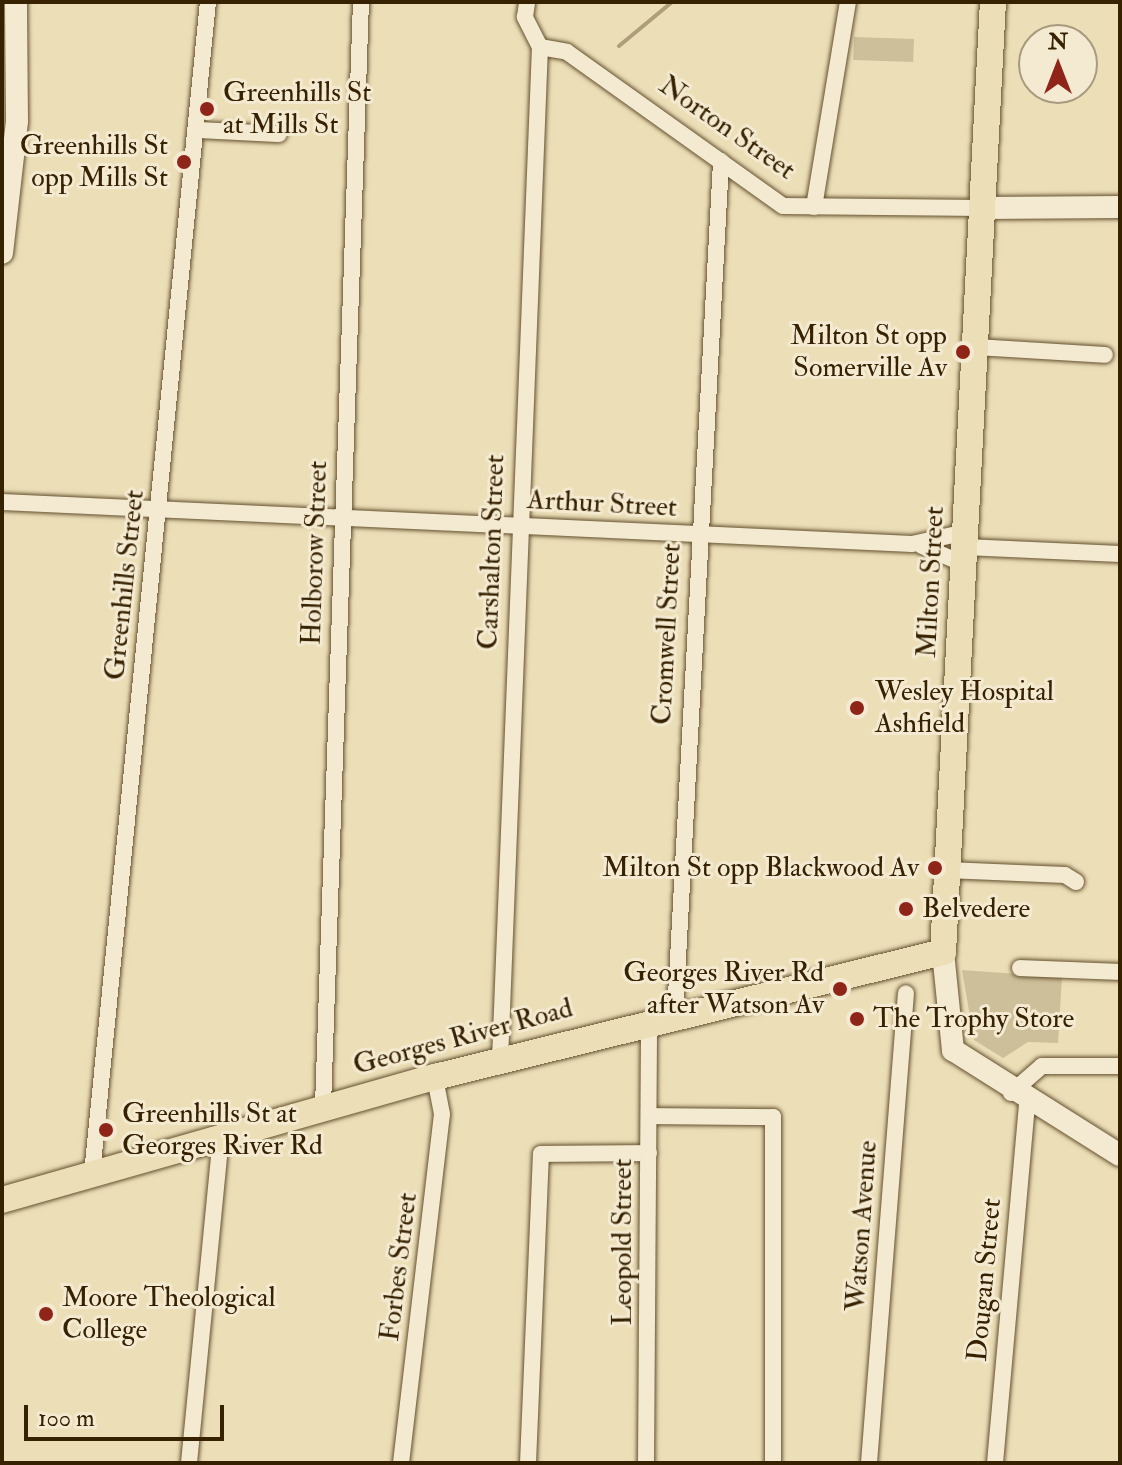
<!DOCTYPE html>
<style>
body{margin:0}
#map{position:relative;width:1122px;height:1465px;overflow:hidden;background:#ecdfb8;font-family:"IM FELL Double Pica",serif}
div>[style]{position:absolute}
.green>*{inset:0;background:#cdbf99;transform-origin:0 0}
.stream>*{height:4px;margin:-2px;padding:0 2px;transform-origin:2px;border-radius:2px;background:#ae9e79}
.roads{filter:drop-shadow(0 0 2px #64502e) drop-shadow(0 0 2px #64502e)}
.street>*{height:16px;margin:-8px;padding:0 8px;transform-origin:8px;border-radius:8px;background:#f3ead1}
.secondary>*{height:22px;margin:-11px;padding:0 11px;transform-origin:11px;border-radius:11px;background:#f3ead1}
.primary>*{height:26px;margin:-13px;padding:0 13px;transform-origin:13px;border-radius:13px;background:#ecdfb8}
.dots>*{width:22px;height:22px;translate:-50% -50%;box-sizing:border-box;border:4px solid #f3ead1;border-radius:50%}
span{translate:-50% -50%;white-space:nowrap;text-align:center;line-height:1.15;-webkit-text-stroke:6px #f3ead1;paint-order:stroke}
.poi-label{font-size:28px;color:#362100}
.left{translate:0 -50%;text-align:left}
.right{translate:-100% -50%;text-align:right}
.street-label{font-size:28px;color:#362100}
.frame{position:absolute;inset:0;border:4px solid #362100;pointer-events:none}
.north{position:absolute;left:1018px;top:24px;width:80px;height:80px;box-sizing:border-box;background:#f3ead1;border:2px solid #a79a7d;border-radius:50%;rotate:0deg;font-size:22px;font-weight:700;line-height:32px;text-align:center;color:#362100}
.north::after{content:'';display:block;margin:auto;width:28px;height:36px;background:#8f2418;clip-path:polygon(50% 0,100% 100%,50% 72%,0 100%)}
.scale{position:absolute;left:24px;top:1405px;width:200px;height:36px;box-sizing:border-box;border:4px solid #362100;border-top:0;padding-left:10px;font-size:24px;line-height:28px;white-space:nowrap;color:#362100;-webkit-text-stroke:6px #f3ead1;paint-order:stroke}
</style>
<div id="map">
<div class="green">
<i style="left:854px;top:37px;width:60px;height:23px;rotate:2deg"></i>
<i style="clip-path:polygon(962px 970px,1062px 977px,1058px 1043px,1028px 1042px,1003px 1058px,974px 1040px)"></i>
</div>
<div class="stream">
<i style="left:619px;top:46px;width:69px;rotate:-39.7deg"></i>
</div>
<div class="roads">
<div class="street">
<i style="left:540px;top:47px;width:27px;rotate:10deg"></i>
<i style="left:567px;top:52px;width:265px;rotate:35.5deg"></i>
<i style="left:783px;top:206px;width:201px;rotate:0.6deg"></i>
<i style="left:197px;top:130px;width:82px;rotate:2.8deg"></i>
<i style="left:814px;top:207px;width:208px;rotate:-80.6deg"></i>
<i style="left:976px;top:347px;width:129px;rotate:3.5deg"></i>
<i style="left:2px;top:502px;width:911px;rotate:2.64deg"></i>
<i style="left:912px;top:544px;width:55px;rotate:-12.5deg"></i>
<i style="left:922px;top:546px;width:46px;rotate:23.2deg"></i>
<i style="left:965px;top:547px;width:155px;rotate:2.6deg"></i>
<i style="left:947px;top:870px;width:118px;rotate:2.4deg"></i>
<i style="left:1065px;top:875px;width:13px;rotate:32deg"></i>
<i style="left:1020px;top:968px;width:100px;rotate:2.3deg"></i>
<i style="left:675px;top:1014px;width:854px;rotate:-86.91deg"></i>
<i style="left:500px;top:1060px;width:1014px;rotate:-87.74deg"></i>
<i style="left:540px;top:47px;width:34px;rotate:-117deg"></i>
<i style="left:525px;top:17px;width:15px;rotate:-82deg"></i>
<i style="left:1011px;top:1093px;width:41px;rotate:-41.1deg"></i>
<i style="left:1042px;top:1066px;width:78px"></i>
<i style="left:323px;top:1106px;width:1105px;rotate:-88.03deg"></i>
<i style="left:649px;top:1116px;width:124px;rotate:0.5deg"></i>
<i style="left:773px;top:1117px;width:346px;rotate:90deg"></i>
<i style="left:92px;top:1174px;width:1178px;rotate:-84.35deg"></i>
<i style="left:189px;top:1463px;width:328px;rotate:-84.4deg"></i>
<i style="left:401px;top:1463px;width:351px;rotate:-83.3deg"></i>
<i style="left:442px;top:1114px;width:38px;rotate:-101deg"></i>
<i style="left:528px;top:1463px;width:309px;rotate:-87.6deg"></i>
<i style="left:541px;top:1154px;width:108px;rotate:-0.5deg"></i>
<i style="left:646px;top:1463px;width:441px;rotate:-89.6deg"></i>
<i style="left:869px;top:1463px;width:471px;rotate:-85.5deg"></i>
<i style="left:995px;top:1463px;width:362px;rotate:-84.9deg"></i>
</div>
<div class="secondary">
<i style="left:984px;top:208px;width:136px;rotate:-0.4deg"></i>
<i style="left:2px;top:253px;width:133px;rotate:-83.5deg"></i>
<i style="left:17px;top:121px;width:119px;rotate:-90.5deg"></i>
<i style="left:943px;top:952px;width:99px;rotate:84.2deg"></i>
<i style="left:953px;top:1050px;width:197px;rotate:32.2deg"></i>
</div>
<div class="primary">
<i style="left:2px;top:1200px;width:450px;rotate:-15.9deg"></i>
<i style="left:435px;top:1077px;width:523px;rotate:-13.82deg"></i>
<i style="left:943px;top:952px;width:951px;rotate:-86.99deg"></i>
</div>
</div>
<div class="dots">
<i style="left:207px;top:109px;background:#8f2418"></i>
<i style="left:184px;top:162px;background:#8f2418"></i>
<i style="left:963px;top:352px;background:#8f2418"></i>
<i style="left:857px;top:708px;background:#8f2418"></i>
<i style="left:935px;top:868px;background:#8f2418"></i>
<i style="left:906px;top:909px;background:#8f2418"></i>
<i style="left:840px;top:989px;background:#8f2418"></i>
<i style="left:857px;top:1019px;background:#8f2418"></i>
<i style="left:106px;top:1130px;background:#8f2418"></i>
<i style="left:46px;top:1314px;background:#8f2418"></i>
</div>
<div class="poi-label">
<span class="left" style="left:223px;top:109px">Greenhills St<br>at Mills St</span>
<span class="right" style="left:168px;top:162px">Greenhills St<br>opp Mills St</span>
<span class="right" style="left:947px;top:352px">Milton St opp<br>Somerville Av</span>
<span class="left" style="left:875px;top:708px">Wesley Hospital<br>Ashfield</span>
<span class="right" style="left:919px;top:868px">Milton St opp Blackwood Av</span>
<span class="left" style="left:922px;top:909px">Belvedere</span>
<span class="right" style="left:824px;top:989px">Georges River Rd<br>after Watson Av</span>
<span class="left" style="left:873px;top:1019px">The Trophy Store</span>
<span class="left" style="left:122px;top:1130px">Greenhills St at<br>Georges River Rd</span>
<span class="left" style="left:62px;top:1314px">Moore Theological<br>College</span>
</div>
<div class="street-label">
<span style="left:727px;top:128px;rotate:35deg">Norton Street</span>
<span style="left:602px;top:504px;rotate:3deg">Arthur Street</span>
<span style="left:492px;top:552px;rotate:-88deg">Carshalton Street</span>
<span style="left:315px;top:553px;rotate:-88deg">Holborow Street</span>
<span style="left:931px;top:582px;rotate:-87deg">Milton Street</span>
<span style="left:125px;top:585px;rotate:-84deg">Greenhills Street</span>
<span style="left:667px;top:634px;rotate:-87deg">Cromwell Street</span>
<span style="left:463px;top:1037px;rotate:-15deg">Georges River Road</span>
<span style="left:862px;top:1226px;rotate:-86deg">Watson Avenue</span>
<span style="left:623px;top:1242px;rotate:-90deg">Leopold Street</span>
<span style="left:399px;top:1267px;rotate:-83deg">Forbes Street</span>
<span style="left:985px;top:1280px;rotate:-85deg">Dougan Street</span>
</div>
<div class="frame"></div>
<div class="north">N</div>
<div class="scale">100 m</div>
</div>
